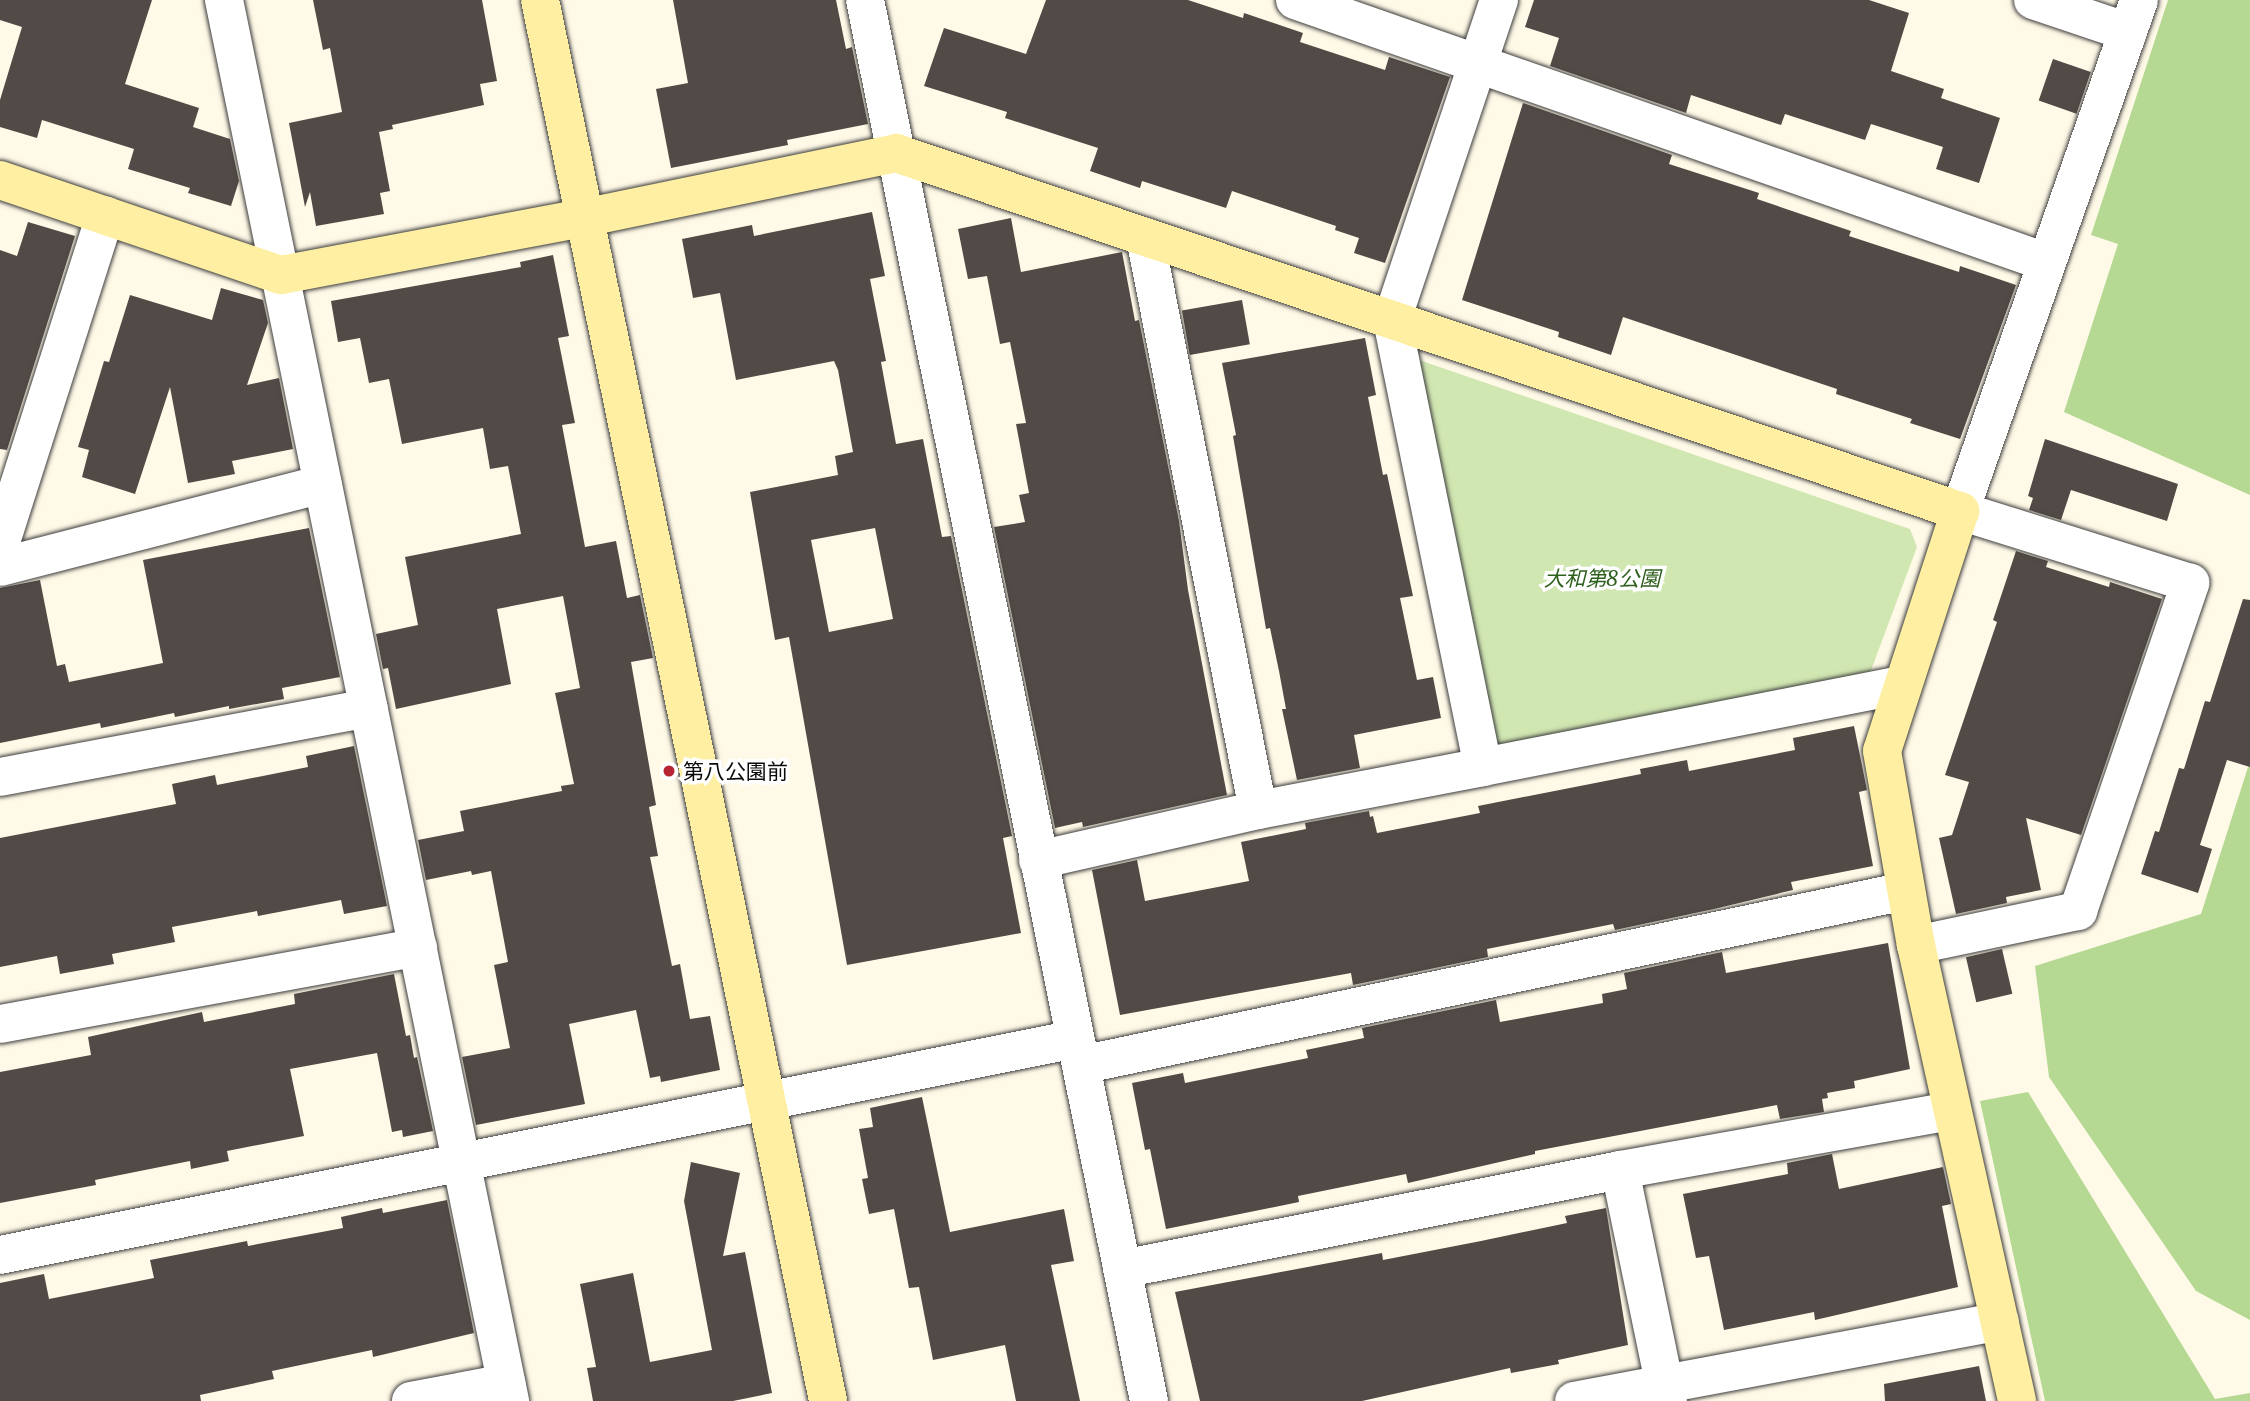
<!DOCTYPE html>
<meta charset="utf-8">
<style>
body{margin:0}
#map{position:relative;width:2250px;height:1401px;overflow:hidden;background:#fff9e7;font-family:"Noto Serif","Noto Sans JP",serif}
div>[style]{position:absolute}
.green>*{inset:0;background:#d1e7b2}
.forest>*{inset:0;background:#b5d892}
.building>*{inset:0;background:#524a46;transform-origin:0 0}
.roads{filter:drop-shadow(0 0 2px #3d3d3d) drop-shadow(0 0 2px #3d3d3d)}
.street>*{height:38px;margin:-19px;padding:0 19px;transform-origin:19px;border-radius:19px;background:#fff}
.secondary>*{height:38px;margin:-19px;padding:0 19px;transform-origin:19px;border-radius:19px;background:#feefa2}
.dots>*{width:19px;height:19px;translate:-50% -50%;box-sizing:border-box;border:4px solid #fff;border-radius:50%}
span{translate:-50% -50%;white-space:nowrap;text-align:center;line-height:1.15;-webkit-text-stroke:7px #fff;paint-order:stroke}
.park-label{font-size:21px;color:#2e5f1c;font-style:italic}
.poi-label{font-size:21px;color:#0a0a0a}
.left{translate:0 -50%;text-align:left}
</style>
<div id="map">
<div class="green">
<i style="clip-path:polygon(1422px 361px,1910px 529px,1917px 547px,1870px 673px,1499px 748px,1407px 374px)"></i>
</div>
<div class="forest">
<i style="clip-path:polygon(2168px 0,2250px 0,2250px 495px,2064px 412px,2118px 244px,2091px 235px)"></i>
<i style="clip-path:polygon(2250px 761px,2250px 1320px,2196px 1291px,2049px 1077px,2035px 966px,2201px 914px)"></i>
<i style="clip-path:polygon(2028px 1092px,2215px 1399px,2250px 1393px,2250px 1401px,2045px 1401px,1980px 1101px)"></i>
</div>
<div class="building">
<i style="clip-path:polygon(0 0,152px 0,125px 84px,199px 108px,193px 127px,230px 139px,239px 181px,231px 206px,188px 193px,190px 188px,128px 169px,134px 149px,42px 120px,37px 138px,0 127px,0 100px,22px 27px,0 20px)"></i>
<i style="clip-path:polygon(313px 0,482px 0,497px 81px,480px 84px,484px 105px,392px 125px,393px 129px,379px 132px,390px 191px,380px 193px,384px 214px,316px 226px,310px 192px,305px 207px,289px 123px,342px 112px,330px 48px,323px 50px)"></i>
<i style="clip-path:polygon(673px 0,836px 0,846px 49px,852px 47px,868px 124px,787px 140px,788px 145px,671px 168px,656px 89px,688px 83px)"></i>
<i style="clip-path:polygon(1046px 0,1188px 0,1243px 18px,1244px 13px,1303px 33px,1300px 42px,1385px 70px,1389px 57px,1450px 77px,1385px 263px,1354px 253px,1359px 238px,1335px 230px,1336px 226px,1232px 191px,1226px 208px,1142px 181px,1140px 188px,1090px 171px,1098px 148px,1005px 118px,1007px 112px,924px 86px,944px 28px,1026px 54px)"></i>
<i style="clip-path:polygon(1534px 0,1869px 0,1909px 13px,1891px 71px,1944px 89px,1941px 98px,2000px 118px,1979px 183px,1936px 169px,1943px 147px,1871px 124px,1865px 140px,1785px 114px,1781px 125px,1691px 95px,1686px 113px,1550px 66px,1559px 38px,1525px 27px)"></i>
<i style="left:2053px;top:59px;width:40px;height:44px;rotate:19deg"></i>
<i style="clip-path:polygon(1523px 103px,1672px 155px,1669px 164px,1759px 193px,1757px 199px,1851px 231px,1849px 236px,1959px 272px,1960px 266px,2016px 285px,1960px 439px,1910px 423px,1912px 419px,1836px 394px,1837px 389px,1623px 317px,1611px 355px,1558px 337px,1559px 332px,1462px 300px)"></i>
<i style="clip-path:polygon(evenodd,872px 212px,885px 276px,870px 279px,886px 361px,881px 362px,896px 444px,923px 439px,942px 537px,951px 536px,1012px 836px,1003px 838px,1021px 933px,847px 965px,789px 637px,775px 640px,750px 492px,838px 475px,835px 456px,853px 452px,838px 370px,834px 361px,736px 380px,720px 293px,693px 298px,682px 239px,752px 225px,754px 236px,872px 212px,875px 528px,893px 619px,829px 632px,811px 540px,875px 528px)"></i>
<i style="clip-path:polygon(1011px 218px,1021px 272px,1122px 252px,1135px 321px,1139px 320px,1179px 521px,1188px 590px,1227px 795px,1083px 827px,1082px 822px,1055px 828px,994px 527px,1025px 522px,1019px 495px,1029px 493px,1016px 424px,1026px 423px,1010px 342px,1000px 344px,987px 276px,968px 279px,958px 229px)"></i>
<i style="clip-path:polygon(28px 222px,75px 236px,7px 450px,0 449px,0 250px,17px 256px)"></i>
<i style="clip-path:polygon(553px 255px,569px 336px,558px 338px,575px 423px,562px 425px,585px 547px,616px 541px,627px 598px,640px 595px,653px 658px,631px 662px,656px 805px,649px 807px,658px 856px,650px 857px,672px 966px,680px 964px,690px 1019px,710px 1016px,720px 1070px,661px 1082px,660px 1076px,650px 1078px,636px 1010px,569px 1024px,585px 1104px,476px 1125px,462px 1057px,510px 1048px,494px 965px,508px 962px,491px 871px,472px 875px,471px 871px,426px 880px,418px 840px,464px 831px,460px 811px,562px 791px,561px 786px,574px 784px,555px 693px,580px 688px,563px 596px,497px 609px,511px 684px,396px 709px,388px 668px,383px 669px,376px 634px,418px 625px,405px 557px,521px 534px,508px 466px,490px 469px,483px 428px,402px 444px,389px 379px,369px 383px,360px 338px,338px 342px,331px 301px,521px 267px,520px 262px)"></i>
<i style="clip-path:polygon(221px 288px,263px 300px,268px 323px,247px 385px,279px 378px,293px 449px,232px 461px,235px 474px,188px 483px,170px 387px,135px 494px,82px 477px,89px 450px,78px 447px,104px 361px,109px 362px,130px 295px,212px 320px)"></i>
<i style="left:1242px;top:300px;width:45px;height:61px;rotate:80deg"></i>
<i style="clip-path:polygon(1365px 338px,1376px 395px,1368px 397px,1383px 475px,1387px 474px,1413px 596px,1400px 598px,1417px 680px,1433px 677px,1441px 718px,1354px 735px,1360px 768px,1297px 780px,1282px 709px,1286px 709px,1279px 671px,1270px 628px,1266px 629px,1256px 571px,1233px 436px,1236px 435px,1222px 363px)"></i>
<i style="clip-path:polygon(2045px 439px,2178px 484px,2167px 521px,2071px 490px,2061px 520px,2029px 510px,2033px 498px,2028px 496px)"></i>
<i style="clip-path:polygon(309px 528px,340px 677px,282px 688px,284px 699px,229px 709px,229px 706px,175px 717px,174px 713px,101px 728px,100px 723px,0 743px,0 588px,40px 580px,57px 666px,65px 664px,69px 682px,163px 663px,143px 560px)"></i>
<i style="clip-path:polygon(2016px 551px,2048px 561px,2046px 567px,2109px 587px,2110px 582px,2162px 599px,2081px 835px,2026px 818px,2041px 890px,2006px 897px,2007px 903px,1956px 914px,1939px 838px,1952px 835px,1969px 782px,1945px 775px,1997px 622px,1993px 620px)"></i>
<i style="clip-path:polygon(2243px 599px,2250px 600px,2250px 767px,2227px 760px,2200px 845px,2212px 849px,2198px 893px,2141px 874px,2155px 831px,2159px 832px,2179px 768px,2184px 769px,2205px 701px,2210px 702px)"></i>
<i style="clip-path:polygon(1854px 726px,1867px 790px,1859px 792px,1873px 866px,1791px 882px,1793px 890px,1714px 909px,1615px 930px,1613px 924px,1487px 949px,1488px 957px,1353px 985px,1351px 973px,1120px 1015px,1092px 870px,1137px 860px,1145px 901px,1249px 881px,1241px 842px,1306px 829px,1305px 823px,1369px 811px,1370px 817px,1373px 816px,1377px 833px,1480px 813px,1478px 806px,1641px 774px,1640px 769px,1687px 760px,1689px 771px,1795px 750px,1793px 738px)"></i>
<i style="clip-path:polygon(354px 746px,387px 906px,344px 914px,341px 900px,258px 916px,257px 911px,172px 927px,175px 942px,112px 954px,114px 964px,60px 974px,57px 956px,0 967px,0 838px,176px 804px,172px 784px,215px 775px,217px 785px,308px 767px,306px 756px)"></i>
<i style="clip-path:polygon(1888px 943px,1910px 1069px,1854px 1081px,1855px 1088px,1827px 1093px,1828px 1098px,1822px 1099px,1824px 1112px,1780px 1119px,1777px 1105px,1535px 1151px,1535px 1154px,1408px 1183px,1406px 1174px,1298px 1196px,1299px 1202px,1166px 1229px,1150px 1149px,1145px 1150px,1132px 1083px,1183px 1073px,1185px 1083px,1308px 1058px,1306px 1050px,1364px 1038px,1362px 1028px,1496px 1000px,1500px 1022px,1603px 1003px,1602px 994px,1627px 989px,1624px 973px,1722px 952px,1726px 973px)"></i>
<i style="left:2002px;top:949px;width:46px;height:37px;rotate:77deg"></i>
<i style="clip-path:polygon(394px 974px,406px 1036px,410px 1035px,414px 1058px,417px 1057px,433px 1131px,403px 1137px,402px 1130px,392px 1132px,377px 1053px,290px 1069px,304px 1136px,227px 1151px,229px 1161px,191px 1169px,190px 1161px,95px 1180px,96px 1185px,0 1203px,0 1072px,91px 1055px,88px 1037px,202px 1012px,204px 1022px,295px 1004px,294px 994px)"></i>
<i style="clip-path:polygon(922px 1097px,950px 1232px,1064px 1209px,1074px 1261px,1051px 1265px,1080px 1401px,1016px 1401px,1005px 1345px,933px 1360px,919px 1287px,909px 1288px,894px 1209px,869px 1214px,862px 1179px,868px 1178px,859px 1129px,873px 1127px,870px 1108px)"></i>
<i style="clip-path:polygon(1832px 1154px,1839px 1189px,1943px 1167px,1951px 1204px,1942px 1206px,1958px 1287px,1815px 1320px,1814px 1312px,1724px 1330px,1709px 1256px,1696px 1258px,1683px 1194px,1788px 1174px,1787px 1163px)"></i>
<i style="clip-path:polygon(691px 1162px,740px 1173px,723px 1256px,745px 1252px,772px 1393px,733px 1401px,593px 1401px,587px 1368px,596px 1367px,580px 1284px,633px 1273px,650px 1362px,712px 1350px,684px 1201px)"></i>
<i style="clip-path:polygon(447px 1200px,474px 1333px,373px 1357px,372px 1350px,272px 1371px,274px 1379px,200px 1395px,201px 1401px,0 1401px,0 1283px,44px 1274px,49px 1299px,154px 1278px,150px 1260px,247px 1241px,248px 1246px,343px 1228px,341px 1217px,382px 1208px,383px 1213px)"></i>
<i style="clip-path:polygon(1606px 1208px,1628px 1345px,1558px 1360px,1559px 1364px,1511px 1373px,1510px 1368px,1362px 1401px,1200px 1401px,1175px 1292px,1382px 1253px,1383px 1260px,1481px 1241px,1567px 1223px,1565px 1216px)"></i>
<i style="clip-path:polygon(1979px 1366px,1986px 1401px,1885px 1401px,1884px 1384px)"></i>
</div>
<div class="roads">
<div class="street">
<i style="left:224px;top:0;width:1430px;rotate:78.46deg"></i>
<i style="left:865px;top:0;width:1429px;rotate:78.54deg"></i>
<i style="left:1295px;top:0;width:795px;rotate:19.23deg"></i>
<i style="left:1499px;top:0;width:337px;rotate:108.5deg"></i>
<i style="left:1392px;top:320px;width:456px;rotate:78.5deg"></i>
<i style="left:1483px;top:767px;width:427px;rotate:-11.1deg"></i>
<i style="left:2033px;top:0;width:100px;rotate:18.6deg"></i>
<i style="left:1145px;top:237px;width:584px;rotate:78.84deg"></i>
<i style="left:0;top:545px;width:346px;rotate:-72.3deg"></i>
<i style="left:0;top:567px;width:333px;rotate:-14.4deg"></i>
<i style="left:0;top:777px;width:375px;rotate:-10.6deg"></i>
<i style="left:1038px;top:860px;width:226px;rotate:-12.8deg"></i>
<i style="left:1258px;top:810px;width:229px;rotate:-10.8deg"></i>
<i style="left:1916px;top:945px;width:166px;rotate:-11.9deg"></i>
<i style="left:2078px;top:911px;width:347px;rotate:-71.1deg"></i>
<i style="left:2190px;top:583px;width:241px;rotate:-162.6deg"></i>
<i style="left:1960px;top:511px;width:541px;rotate:-70.69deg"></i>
<i style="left:0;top:1024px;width:425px;rotate:-10.4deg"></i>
<i style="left:1081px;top:1065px;width:842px;rotate:-11.92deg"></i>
<i style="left:1620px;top:1170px;width:236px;rotate:78.3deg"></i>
<i style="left:0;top:1255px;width:1096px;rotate:-11.36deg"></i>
<i style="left:1122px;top:1269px;width:508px;rotate:-11.24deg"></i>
<i style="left:1620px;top:1170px;width:337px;rotate:-10.1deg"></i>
<i style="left:411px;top:1401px;width:97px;rotate:-10.7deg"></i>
<i style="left:1574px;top:1401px;width:433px;rotate:-10.6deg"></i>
</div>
<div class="secondary">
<i style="left:540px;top:0;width:1430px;rotate:78.38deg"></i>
<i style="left:0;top:180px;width:297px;rotate:18.7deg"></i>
<i style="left:281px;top:275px;width:307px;rotate:-10.7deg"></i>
<i style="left:583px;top:218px;width:320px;rotate:-11.7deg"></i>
<i style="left:896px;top:153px;width:1123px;rotate:18.6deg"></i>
<i style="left:1960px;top:511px;width:252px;rotate:108deg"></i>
<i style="left:1882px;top:751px;width:197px;rotate:80.1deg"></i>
<i style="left:1916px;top:945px;width:467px;rotate:77.5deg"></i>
</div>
</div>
<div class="dots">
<i style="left:669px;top:771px;background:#b72535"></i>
</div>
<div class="park-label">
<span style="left:1602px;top:578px">大和第8公園</span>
</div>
<div class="poi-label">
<span class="left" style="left:683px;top:771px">第八公園前</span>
</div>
</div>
